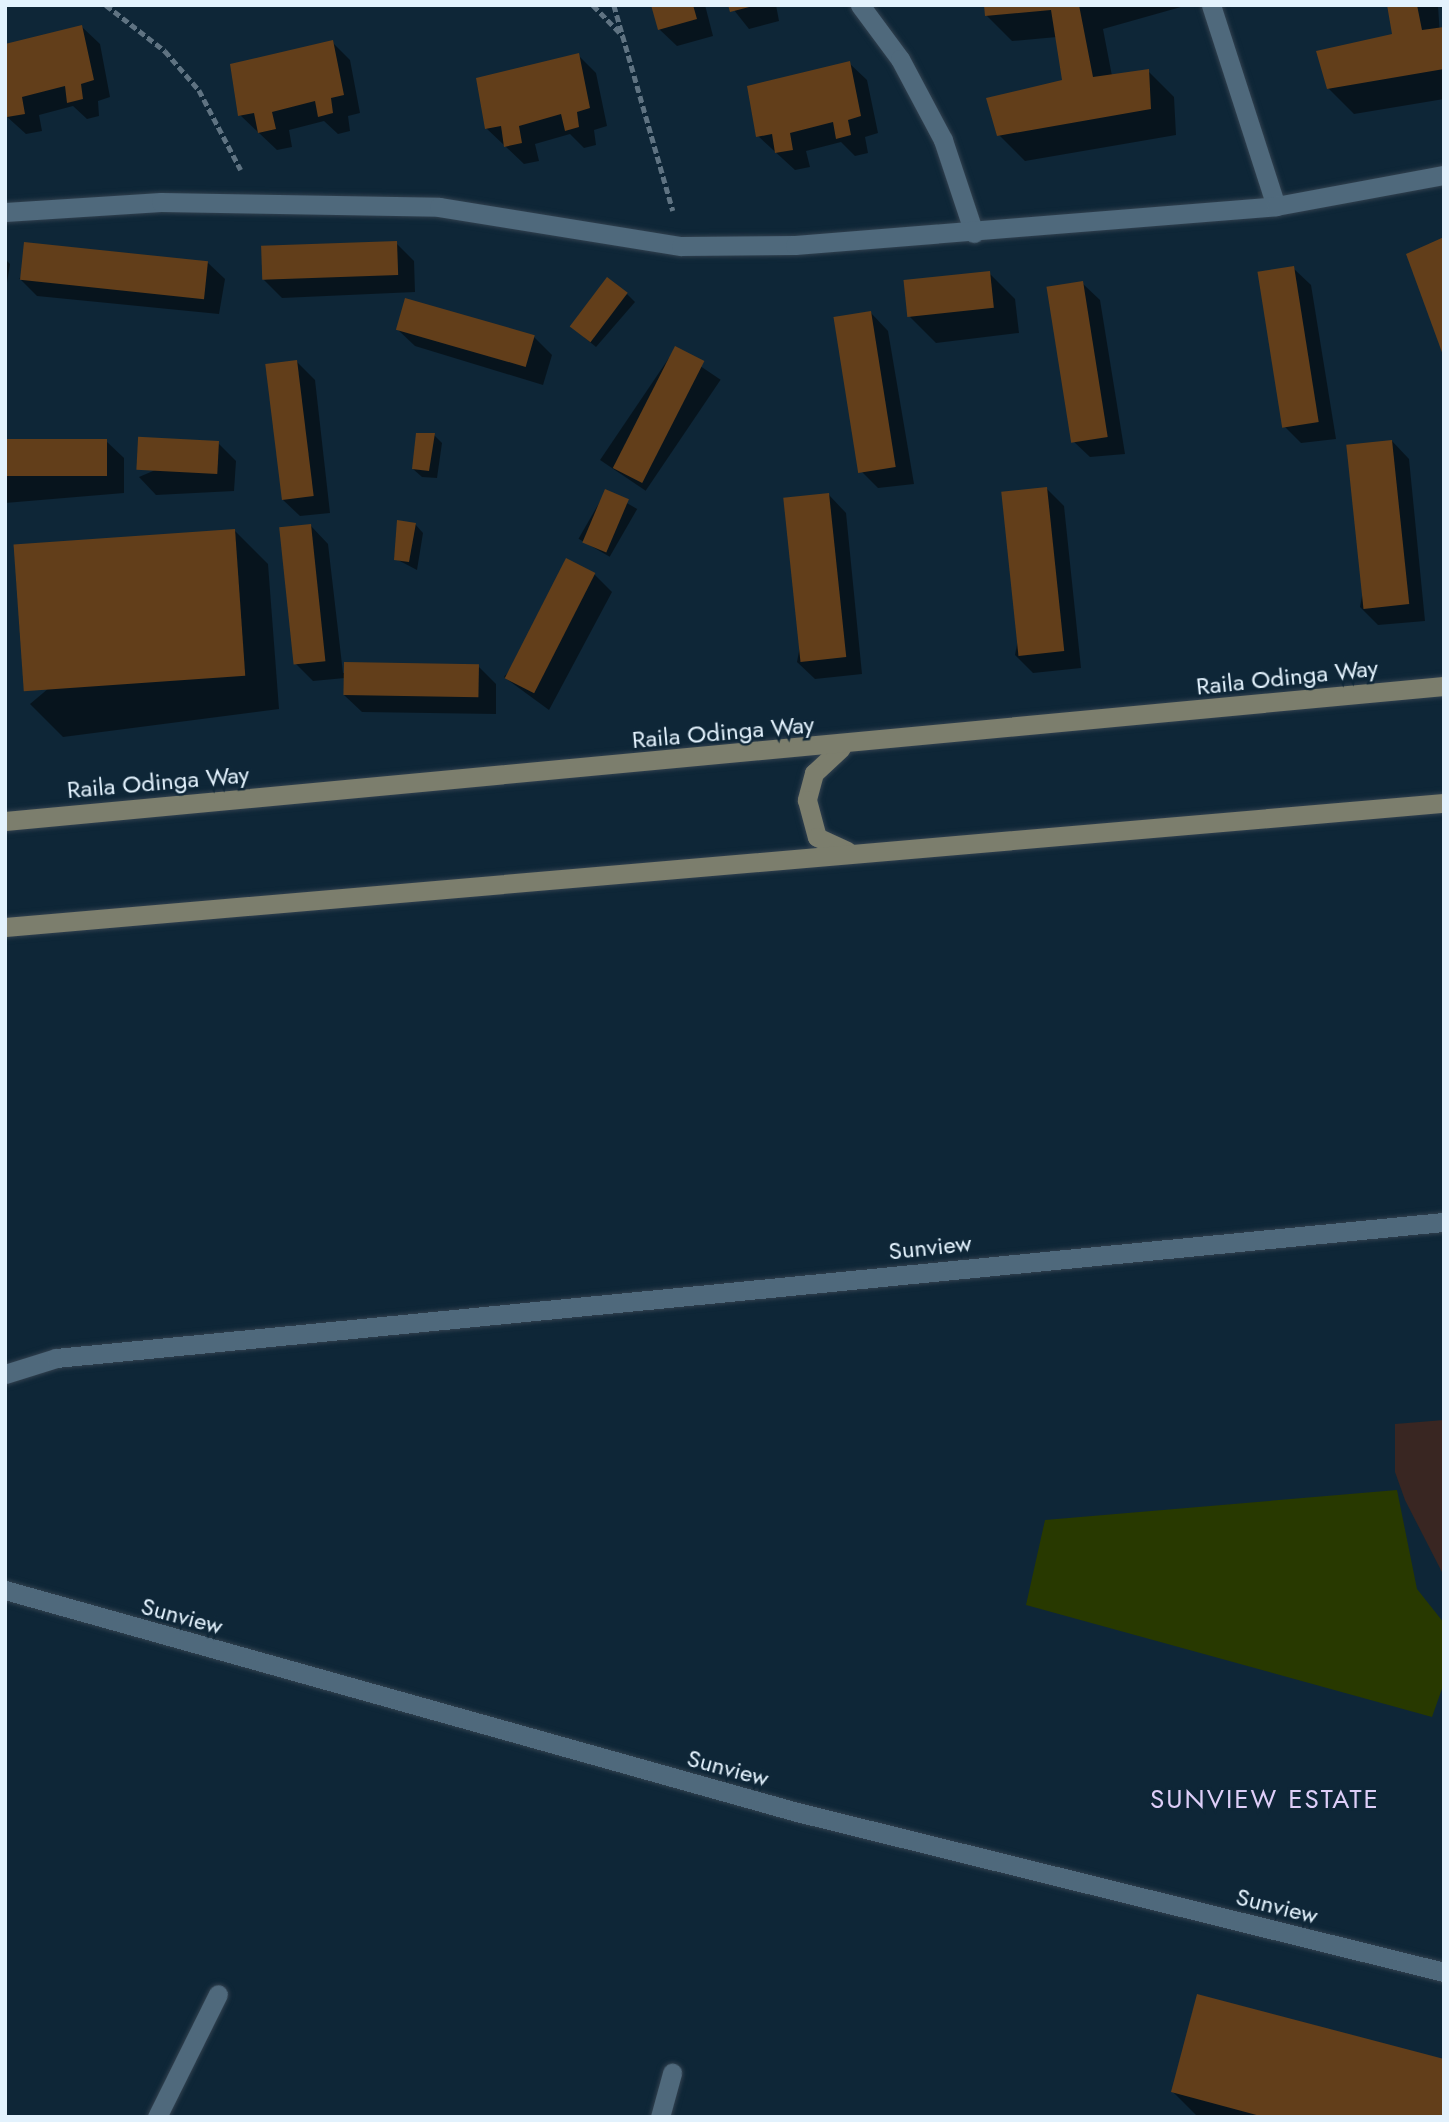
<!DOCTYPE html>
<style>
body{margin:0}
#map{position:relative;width:1449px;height:2122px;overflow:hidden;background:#0e2637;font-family:Jost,sans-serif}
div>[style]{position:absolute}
.education>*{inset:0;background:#392622}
.green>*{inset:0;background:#283900}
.shadow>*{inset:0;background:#0007;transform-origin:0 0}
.building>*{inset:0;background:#623e1a;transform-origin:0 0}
.path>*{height:4.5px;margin-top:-2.25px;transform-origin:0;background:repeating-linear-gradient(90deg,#5f7382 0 7px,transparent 0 10.5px)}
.roads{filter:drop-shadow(0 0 2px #32414f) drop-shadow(0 0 2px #32414f)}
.service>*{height:19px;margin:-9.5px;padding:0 9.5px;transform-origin:9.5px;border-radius:9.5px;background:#4f697c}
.minor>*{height:19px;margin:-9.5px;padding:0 9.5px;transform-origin:9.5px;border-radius:9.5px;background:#4f697c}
.secondary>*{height:19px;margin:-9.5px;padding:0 9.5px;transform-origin:9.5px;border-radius:9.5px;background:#7c7e6d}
span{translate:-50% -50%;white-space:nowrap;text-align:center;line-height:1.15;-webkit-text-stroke:5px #0e2637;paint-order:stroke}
.street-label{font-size:24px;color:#e3f2fd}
.neighbourhood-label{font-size:26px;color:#decef8;letter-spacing:2px}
.frame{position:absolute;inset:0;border:7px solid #e3f2fd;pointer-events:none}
</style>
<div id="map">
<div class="education">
<i style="clip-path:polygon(1444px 1420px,1444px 1576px,1405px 1500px,1395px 1472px,1395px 1424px)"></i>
</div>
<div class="green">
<i style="clip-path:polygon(1397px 1490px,1417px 1589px,1444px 1623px,1444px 1683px,1432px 1717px,1026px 1605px,1045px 1520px)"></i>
</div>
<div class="shadow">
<i style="clip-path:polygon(653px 5px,705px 5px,713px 36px,677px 46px,659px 29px)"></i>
<i style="clip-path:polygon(730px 5px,776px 5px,779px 21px,749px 29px)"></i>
<i style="clip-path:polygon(986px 5px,1188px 5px,1103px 29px,1112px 76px,1148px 71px,1174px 97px,1176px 135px,1025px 161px,999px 135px,1064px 81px,1057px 37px,1012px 41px,986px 15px)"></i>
<i style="clip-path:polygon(1389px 5px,1438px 5px,1444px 99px,1354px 114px,1328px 88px,1394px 35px)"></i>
<i style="clip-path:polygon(82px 27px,100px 44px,110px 97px,98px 101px,99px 116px,87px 119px,73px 106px,39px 115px,42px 131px,26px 134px,5px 115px,5px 45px)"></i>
<i style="clip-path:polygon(332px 42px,350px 60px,360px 113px,348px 116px,350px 131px,338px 134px,324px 121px,289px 130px,292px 147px,277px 150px,240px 115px)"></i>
<i style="clip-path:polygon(578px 55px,596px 73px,607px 126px,594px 130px,596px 145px,584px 148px,570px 134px,535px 144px,539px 161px,524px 164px,486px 128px)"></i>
<i style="clip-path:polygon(849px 63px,867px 80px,878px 133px,865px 137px,868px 153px,855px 156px,841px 142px,806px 151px,810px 167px,795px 170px,758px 136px)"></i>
<i style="clip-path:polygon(396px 243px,414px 261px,415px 292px,282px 298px,264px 280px)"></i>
<i style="clip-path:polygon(5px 259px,10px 264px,5px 295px)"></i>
<i style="clip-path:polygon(207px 262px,225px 279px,219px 314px,37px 296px,19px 278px)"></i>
<i style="clip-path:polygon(1293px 268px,1311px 285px,1336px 439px,1301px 443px,1283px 425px)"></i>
<i style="clip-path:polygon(989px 273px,1015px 299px,1019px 333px,936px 343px,910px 317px)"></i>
<i style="clip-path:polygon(1082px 283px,1100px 300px,1125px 454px,1090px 457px,1072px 440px)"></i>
<i style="clip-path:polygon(627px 294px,635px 302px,596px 347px,579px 333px)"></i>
<i style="clip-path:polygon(871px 313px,888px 331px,914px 484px,878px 488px,860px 470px)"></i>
<i style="clip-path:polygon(397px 329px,534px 337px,552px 355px,543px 385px,415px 346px)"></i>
<i style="left:675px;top:349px;width:55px;height:134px;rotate:34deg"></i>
<i style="clip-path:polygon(297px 362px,315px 380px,330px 513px,300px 516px,282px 499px)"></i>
<i style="clip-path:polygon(434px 435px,442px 443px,437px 478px,422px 477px,413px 469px)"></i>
<i style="clip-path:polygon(106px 441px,124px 458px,124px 493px,5px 503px,5px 448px)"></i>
<i style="clip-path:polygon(1392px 441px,1409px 459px,1425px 621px,1378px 625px,1360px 607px)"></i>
<i style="clip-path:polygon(218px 443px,236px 461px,234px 491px,156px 495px,139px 477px)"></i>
<i style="clip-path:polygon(1047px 489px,1064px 506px,1081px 668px,1033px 673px,1015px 655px)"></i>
<i style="left:606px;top:491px;width:36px;height:55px;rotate:30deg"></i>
<i style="clip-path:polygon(829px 495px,846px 513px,862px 674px,815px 679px,797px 662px)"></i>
<i style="clip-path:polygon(415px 524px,423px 533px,417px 570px,396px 559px)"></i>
<i style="clip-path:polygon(311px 526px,328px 544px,343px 673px,478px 666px,496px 684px,496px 714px,362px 712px,344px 695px,345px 678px,313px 681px,295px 663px)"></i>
<i style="clip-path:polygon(235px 531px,268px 564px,279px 709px,63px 737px,30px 704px)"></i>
<i style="clip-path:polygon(594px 574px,612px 592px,549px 710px,504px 677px)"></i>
<i style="clip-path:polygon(1173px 2092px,1444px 2117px,1198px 2117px)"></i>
</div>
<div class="building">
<i style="clip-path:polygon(651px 5px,693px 5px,697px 19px,658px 30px)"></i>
<i style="clip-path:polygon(728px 5px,753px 5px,753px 6px,730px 12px)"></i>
<i style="clip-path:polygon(984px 5px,1079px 5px,1093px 77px,1149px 69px,1151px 109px,997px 136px,986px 98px,1062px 80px,1051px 10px,985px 16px)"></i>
<i style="clip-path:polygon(1387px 5px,1417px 5px,1422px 30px,1444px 27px,1444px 69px,1327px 89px,1316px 51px,1392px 34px)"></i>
<i style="clip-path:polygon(82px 25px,94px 80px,81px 84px,83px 99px,67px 103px,65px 86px,22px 97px,25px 114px,7px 117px,5px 44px)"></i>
<i style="clip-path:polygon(333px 40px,344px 95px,331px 98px,333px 113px,318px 117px,315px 101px,272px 112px,276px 129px,258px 133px,254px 113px,238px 116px,230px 64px)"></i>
<i style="clip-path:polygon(579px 53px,590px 108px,577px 112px,579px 127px,565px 131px,561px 114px,519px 126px,522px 143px,504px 147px,501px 126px,485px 129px,476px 78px)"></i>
<i style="clip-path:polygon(850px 61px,861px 116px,848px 120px,851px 135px,836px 139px,833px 122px,790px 133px,793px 150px,775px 153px,772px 134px,756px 137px,747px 86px)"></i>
<i style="clip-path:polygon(1444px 237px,1444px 355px,1443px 355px,1406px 254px)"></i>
<i style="left:397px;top:241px;width:34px;height:136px;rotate:88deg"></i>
<i style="left:24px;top:242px;width:185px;height:38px;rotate:6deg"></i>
<i style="left:1294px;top:266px;width:158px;height:37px;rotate:81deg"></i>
<i style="left:990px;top:271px;width:37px;height:87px;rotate:84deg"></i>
<i style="left:607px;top:277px;width:26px;height:62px;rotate:37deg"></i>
<i style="left:1083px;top:281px;width:158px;height:37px;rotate:81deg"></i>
<i style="left:405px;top:298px;width:135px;height:33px;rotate:16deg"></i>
<i style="left:871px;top:311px;width:158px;height:38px;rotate:81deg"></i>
<i style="left:675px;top:346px;width:33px;height:137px;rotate:27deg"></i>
<i style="left:297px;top:360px;width:137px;height:32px;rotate:83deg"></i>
<i style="clip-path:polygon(416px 433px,435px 433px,429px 471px,412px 469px)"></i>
<i style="left:107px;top:439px;width:37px;height:102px;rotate:90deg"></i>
<i style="left:1392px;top:440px;width:165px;height:46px;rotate:84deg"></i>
<i style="left:219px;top:441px;width:33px;height:81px;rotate:93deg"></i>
<i style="left:1047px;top:487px;width:165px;height:46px;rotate:84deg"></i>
<i style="left:605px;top:489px;width:26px;height:58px;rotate:23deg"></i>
<i style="left:829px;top:493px;width:165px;height:46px;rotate:84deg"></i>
<i style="clip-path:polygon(397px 520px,416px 523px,409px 562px,394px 560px)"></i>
<i style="left:311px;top:524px;width:138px;height:32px;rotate:84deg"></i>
<i style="left:235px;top:529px;width:147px;height:222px;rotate:86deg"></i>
<i style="left:566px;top:558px;width:33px;height:135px;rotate:27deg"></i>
<i style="left:344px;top:662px;width:135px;height:33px;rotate:1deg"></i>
<i style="clip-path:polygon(1197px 1994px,1444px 2059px,1444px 2117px,1264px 2117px,1171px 2092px)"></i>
</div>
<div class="path">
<i style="left:106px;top:5px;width:75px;rotate:37.9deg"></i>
<i style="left:165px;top:51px;width:52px;rotate:48.9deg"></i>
<i style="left:199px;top:90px;width:90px;rotate:62.3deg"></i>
<i style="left:593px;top:5px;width:43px;rotate:45.9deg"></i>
<i style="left:614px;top:5px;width:214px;rotate:74deg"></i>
</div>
<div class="roads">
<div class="service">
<i style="left:860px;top:5px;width:67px;rotate:53.5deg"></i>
<i style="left:900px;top:59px;width:92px;rotate:62deg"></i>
<i style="left:943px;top:140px;width:98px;rotate:71.6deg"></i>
<i style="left:1211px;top:5px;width:211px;rotate:72.1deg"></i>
<i style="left:157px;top:2117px;width:137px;rotate:-63.6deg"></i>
</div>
<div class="minor">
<i style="left:5px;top:212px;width:156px;rotate:-3.7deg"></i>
<i style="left:161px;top:202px;width:278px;rotate:1deg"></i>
<i style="left:439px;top:207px;width:245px;rotate:9.2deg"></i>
<i style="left:681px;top:246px;width:114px;rotate:-0.5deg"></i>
<i style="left:795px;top:245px;width:483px;rotate:-4.6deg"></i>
<i style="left:1276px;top:206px;width:171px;rotate:-10.5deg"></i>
<i style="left:5px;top:1374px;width:53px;rotate:-17.4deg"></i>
<i style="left:56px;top:1358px;width:1395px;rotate:-5.6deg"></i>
<i style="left:5px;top:1590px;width:823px;rotate:15.66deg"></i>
<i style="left:797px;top:1812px;width:666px;rotate:13.89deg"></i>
<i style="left:660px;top:2117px;width:46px;rotate:-74.7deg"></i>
</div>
<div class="secondary">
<i style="left:841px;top:748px;width:37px;rotate:137deg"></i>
<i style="left:814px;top:773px;width:28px;rotate:105deg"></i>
<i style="left:807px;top:800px;width:38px;rotate:75deg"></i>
<i style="left:817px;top:837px;width:33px;rotate:25deg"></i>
<i style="left:5px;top:821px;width:1445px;rotate:-5.36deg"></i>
<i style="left:5px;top:927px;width:1444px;rotate:-4.93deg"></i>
</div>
</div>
<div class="street-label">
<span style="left:1287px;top:677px;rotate:-6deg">Raila Odinga Way</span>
<span style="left:723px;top:732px;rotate:-5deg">Raila Odinga Way</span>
<span style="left:158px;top:782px;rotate:-5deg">Raila Odinga Way</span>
<span style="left:930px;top:1247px;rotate:-6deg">Sunview</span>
<span style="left:182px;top:1616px;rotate:15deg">Sunview</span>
<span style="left:728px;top:1768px;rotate:15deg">Sunview</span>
<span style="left:1277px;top:1906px;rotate:14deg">Sunview</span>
</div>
<div class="neighbourhood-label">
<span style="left:1265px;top:1800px">SUNVIEW ESTATE</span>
</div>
<div class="frame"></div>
</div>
